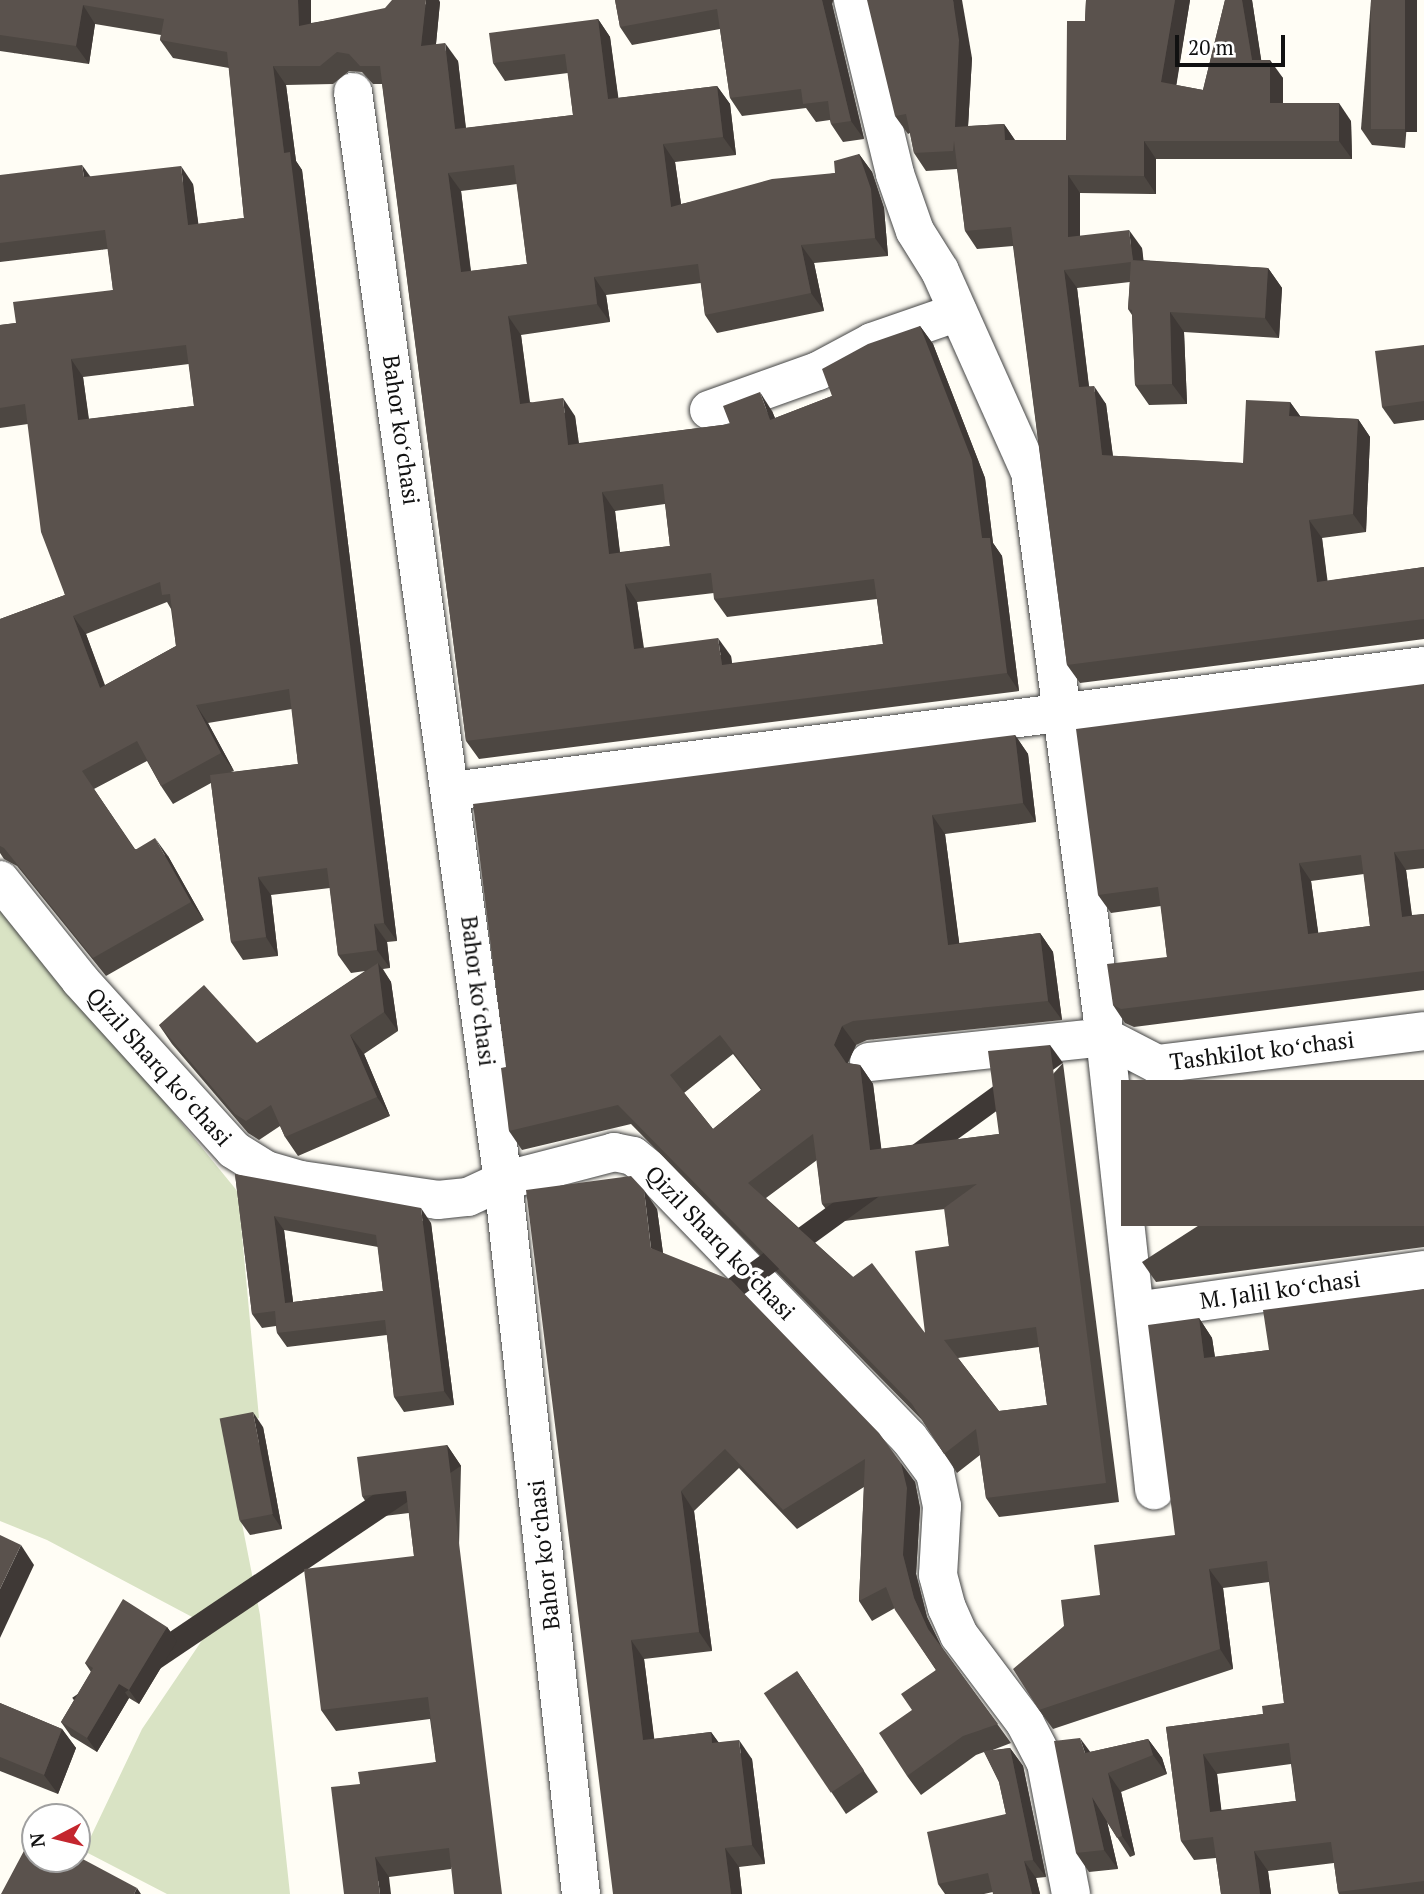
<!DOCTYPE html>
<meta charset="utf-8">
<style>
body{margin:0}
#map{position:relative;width:1424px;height:1894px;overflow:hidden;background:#fffdf5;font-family:"PT Serif",serif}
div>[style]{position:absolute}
.cemetery>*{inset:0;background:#d9e3c4}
.roads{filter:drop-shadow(0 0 2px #444) drop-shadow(0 0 2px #444)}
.street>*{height:38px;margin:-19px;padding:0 19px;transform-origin:19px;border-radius:19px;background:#fff}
.wall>*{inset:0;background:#4d4742}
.shaded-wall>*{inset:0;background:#3f3936;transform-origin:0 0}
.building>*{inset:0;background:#5a524d;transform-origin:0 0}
span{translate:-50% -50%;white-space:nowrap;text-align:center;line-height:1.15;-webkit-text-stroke:7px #fff;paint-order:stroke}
.street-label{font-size:23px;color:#111}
.north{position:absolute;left:21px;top:1803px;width:70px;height:70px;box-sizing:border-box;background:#fff;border:2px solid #a0a0a0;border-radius:50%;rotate:263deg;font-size:19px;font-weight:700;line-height:28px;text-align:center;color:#111}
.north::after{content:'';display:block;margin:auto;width:24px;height:32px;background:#c4262e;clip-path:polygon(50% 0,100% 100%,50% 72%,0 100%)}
.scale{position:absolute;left:1175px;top:35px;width:110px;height:32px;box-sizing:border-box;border:4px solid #111;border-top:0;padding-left:9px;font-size:21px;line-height:24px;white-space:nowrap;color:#111;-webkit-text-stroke:5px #fff;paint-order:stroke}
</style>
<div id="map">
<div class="cemetery">
<i style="clip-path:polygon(0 900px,238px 1192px,259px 1418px,223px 1427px,260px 1615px,290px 1894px,167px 1894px,84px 1851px,142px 1729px,211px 1627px,47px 1540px,0 1521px)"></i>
</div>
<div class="roads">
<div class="street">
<i style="left:853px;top:0;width:179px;rotate:76.4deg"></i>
<i style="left:895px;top:174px;width:60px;rotate:70.7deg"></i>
<i style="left:915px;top:231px;width:47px;rotate:58deg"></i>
<i style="left:940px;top:271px;width:220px;rotate:65.9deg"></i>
<i style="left:1030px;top:472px;width:570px;rotate:82.44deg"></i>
<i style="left:1105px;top:1037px;width:456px;rotate:83.8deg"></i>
<i style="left:353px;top:92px;width:1099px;rotate:82.16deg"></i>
<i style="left:503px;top:1181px;width:717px;rotate:83.76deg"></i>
<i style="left:709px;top:410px;width:116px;rotate:-19.7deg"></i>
<i style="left:818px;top:371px;width:61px;rotate:-28.2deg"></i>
<i style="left:872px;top:342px;width:91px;rotate:-19.2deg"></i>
<i style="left:452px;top:791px;width:980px;rotate:-7.33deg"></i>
<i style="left:0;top:880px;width:128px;rotate:51.3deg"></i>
<i style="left:80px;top:980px;width:229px;rotate:47.8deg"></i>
<i style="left:234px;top:1150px;width:38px;rotate:32deg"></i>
<i style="left:266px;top:1170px;width:36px;rotate:16deg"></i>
<i style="left:301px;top:1180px;width:138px;rotate:8.3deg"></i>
<i style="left:438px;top:1200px;width:30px;rotate:-6deg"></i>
<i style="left:468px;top:1197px;width:38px;rotate:-25deg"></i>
<i style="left:503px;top:1181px;width:115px;rotate:-14.6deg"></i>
<i style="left:614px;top:1152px;width:19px;rotate:12deg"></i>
<i style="left:633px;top:1156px;width:21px;rotate:39deg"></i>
<i style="left:649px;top:1169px;width:374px;rotate:46deg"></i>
<i style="left:909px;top:1438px;width:44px;rotate:53.4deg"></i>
<i style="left:935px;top:1473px;width:34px;rotate:78deg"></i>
<i style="left:942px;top:1506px;width:69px;rotate:93.3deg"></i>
<i style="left:938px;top:1575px;width:34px;rotate:75deg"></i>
<i style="left:947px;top:1608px;width:30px;rotate:66deg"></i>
<i style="left:959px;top:1635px;width:110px;rotate:53.1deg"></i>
<i style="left:1025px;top:1723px;width:45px;rotate:62.3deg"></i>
<i style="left:1046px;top:1763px;width:133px;rotate:79.2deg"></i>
<i style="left:869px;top:1062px;width:237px;rotate:-6deg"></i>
<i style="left:1105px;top:1037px;width:59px;rotate:27.4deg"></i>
<i style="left:1157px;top:1064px;width:269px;rotate:-7deg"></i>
<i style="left:1136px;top:1311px;width:291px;rotate:-8.1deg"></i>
</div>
</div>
<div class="wall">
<i style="clip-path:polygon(evenodd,0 0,311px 0,311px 23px,440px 2px,436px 44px,458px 61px,466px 128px,573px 115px,568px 73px,505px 81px,493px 63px,598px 19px,610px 37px,618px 98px,717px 86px,730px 104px,736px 155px,675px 162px,681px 204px,835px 173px,859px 154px,872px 172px,884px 208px,888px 256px,814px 263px,824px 311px,717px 333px,705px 315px,701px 283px,606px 295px,610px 322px,521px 335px,530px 402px,575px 416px,579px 443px,730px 424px,772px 411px,775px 418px,832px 396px,920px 326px,933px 344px,985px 478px,993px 543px,1002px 556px,1019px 691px,479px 759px,466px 741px,382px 84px,373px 84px,362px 72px,349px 71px,333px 84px,286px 85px,296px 161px,302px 170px,397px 941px,387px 942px,390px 968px,383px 969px,391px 982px,398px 1031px,364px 1054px,390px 1116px,298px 1156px,285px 1137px,280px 1126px,259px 1140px,248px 1133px,172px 1044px,159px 1025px,257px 1043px,365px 971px,351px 973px,338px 955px,330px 888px,271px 895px,278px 956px,243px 960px,231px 942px,211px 783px,173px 804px,161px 786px,147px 761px,94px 789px,135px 849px,168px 856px,204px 920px,106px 976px,17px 866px,4px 859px,0 853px,0 619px,65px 595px,28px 424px,0 428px,0 325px,16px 323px,113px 290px,108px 249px,0 262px,0 175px,91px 177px,193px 184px,198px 224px,244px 218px,229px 68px,173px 58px,160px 40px,161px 35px,95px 24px,89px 64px,0 51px,0 0,517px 184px,527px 264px,471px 271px,461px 191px,517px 184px,0 0,189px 364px,194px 406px,89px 419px,83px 377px,189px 364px,0 0,665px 504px,670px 546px,620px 552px,615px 511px,665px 504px,0 0,714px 593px,714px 599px,727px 617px,877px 599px,883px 644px,732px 663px,731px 656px,644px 648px,637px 602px,714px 593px,0 0,167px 602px,171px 609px,176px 646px,105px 685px,86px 634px,167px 602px,0 0,292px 709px,298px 764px,231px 772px,234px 771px,208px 723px,292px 709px)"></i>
<i style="clip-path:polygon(615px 0,833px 0,832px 4px,864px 139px,843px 142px,831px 124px,830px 120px,816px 122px,806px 108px,742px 116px,730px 98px,720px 29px,632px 45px,620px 27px)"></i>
<i style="clip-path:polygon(1086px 0,1190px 0,1176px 85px,1203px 90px,1225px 0,1252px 0,1261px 60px,1283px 78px,1283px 103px,1351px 121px,1352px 159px,1156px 159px,1156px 194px,1080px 193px,1080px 236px,1142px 248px,1143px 260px,1268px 268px,1282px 288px,1279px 338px,1184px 332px,1187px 404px,1149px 405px,1135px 385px,1132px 315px,1128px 309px,1130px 282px,1077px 288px,1089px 386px,1106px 404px,1113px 456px,1243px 463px,1290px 402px,1300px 416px,1358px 419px,1370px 437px,1366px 532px,1322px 538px,1327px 581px,1424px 567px,1424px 639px,1080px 683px,1067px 665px,1013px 246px,977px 249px,965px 231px,957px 169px,926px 171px,914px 153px,910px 133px,908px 134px,895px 116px,972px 58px,968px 126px,1004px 124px,1015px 140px,1066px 140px,1085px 21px)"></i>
<i style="clip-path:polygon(1371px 0,1417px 0,1405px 148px,1372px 145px,1361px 129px)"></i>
<i style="clip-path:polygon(1424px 345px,1424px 420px,1394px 424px,1382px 407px)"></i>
<i style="clip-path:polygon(evenodd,1424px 684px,1424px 868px,1406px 870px,1412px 915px,1424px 914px,1424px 990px,1134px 1027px,1125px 1023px,1113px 1005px,1167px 957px,1161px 906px,1111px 913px,1098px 895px,1424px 684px,1364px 874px,1370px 926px,1318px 933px,1311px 881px,1364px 874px)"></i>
<i style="clip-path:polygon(evenodd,1015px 735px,1028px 754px,1036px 822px,945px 834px,959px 943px,1040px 933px,1053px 952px,1062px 1020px,867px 1040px,856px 1045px,848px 1063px,860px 1065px,873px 1084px,881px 1149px,999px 1134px,1063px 1063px,1119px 1502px,999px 1517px,986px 1498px,980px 1455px,957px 1473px,922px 1420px,631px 1124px,522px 1150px,509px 1131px,506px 1067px,1015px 735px,733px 1054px,761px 1090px,713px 1129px,684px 1093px,733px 1054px,1015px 735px,817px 1160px,822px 1204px,836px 1222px,945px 1209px,949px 1246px,925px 1333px,853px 1277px,766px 1198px,817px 1160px,1015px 735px,1039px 1347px,1047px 1405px,999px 1411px,958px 1358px,1039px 1347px)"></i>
<i style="clip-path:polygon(1424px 1080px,1424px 1247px,1156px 1282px,1142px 1262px)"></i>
<i style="clip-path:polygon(evenodd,235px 1174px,431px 1223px,454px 1405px,404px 1412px,394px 1397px,387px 1335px,287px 1347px,277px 1333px,276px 1326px,262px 1328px,252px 1314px,235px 1174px,284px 1230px,378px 1247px,383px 1291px,293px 1302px,284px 1230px)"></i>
<i style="clip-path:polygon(657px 1209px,663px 1253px,915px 1482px,920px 1508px,916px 1574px,927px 1617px,941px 1646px,1011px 1743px,990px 1751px,1010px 1748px,1023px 1766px,1046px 1877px,1036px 1878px,1040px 1894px,993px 1894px,993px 1892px,984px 1894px,945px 1894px,938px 1884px,1006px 1814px,999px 1782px,984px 1752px,976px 1755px,921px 1795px,907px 1776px,912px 1710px,936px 1670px,895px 1608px,872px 1621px,859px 1601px,864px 1487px,797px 1529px,739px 1468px,694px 1511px,712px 1651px,644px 1659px,654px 1739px,711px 1732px,718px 1742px,752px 1759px,765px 1864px,739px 1867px,742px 1894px,613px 1894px)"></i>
<i style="clip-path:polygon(evenodd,1424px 1289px,1424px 1894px,1339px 1894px,1338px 1892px,1334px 1863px,1268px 1871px,1271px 1894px,1221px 1894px,1216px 1858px,1194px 1860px,1181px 1841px,1166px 1727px,1263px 1714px,1284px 1703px,1269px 1582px,1223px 1588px,1233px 1669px,1053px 1729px,1039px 1710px,1064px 1626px,1100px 1595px,1175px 1535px,1199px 1318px,1212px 1338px,1215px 1357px,1269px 1350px,1424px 1289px,1291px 1764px,1296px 1801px,1221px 1810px,1217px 1774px,1291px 1764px)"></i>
<i style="clip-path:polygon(263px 1427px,282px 1529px,250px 1535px,240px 1521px)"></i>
<i style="clip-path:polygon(447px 1445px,461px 1466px,451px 1869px,389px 1877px,344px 1894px,360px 1784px,436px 1762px,430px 1719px,336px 1731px,321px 1710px,414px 1556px,409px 1513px,376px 1517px,362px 1496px)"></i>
<i style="clip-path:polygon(167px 1627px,177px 1641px,139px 1704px,129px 1698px,97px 1752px,71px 1736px,61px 1722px,91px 1672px,85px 1663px)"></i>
<i style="clip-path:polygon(797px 1671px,878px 1792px,846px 1814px,832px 1793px)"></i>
<i style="clip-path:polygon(0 1703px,62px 1729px,76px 1748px,58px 1794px,0 1771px)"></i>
<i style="clip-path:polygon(1148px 1739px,1162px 1758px,1167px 1774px,1121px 1792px,1135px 1855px,1130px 1857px,1107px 1822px,1118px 1869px,1089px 1872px,1076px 1853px,1090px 1752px)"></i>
</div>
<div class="shaded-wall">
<i style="clip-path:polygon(298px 0,311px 0,311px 44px,299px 26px)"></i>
<i style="clip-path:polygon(426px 0,439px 0,440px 2px,434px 64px,421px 46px)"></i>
<i style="clip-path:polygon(822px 0,833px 0,832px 4px,864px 139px,851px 121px)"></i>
<i style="clip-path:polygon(953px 0,962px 0,972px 58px,967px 145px,955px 127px)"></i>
<i style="clip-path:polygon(1175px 0,1190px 0,1174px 100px,1161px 82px)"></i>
<i style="clip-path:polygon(1242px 0,1252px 0,1264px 78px,1252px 60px)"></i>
<i style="left:1405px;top:0;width:12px;height:132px"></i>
<i style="clip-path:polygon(83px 5px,95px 24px,89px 64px,76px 46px)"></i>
<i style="clip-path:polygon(598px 19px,610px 37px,621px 117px,608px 99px)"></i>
<i style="clip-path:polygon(445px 43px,458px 61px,468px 148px,455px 129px)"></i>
<i style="clip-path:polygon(1270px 60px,1283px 78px,1283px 121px,1270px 103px)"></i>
<i style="clip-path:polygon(273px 66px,286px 85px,296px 161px,302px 170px,397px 941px,384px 923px)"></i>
<i style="clip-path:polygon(717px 86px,730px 104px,736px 155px,723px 137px)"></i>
<i style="clip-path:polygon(1339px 103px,1351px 121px,1352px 159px,1339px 141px)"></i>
<i style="clip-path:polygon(1004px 124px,1016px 142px,1005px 140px)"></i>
<i style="clip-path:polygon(1144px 141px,1156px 159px,1156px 194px,1144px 176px)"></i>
<i style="clip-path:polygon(663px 144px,675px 162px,684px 225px,671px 207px)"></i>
<i style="clip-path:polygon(859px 154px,872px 172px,884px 208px,888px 256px,875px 238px)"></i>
<i style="clip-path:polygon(82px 165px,95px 183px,84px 177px)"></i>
<i style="clip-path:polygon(181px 166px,193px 184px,201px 243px,188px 225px)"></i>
<i style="clip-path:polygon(448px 173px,461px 191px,473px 291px,461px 272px)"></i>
<i style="clip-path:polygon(1068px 175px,1080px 193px,1080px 255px,1068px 237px)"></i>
<i style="clip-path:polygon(1129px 230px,1142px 248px,1146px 280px,1133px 262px)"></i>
<i style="clip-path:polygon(801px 245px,814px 263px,824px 311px,811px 293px)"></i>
<i style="clip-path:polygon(1268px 268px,1282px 288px,1279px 338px,1265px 318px)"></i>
<i style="clip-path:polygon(1064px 270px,1077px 288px,1091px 405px,1079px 387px)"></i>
<i style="clip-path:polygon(594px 277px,606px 295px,610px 322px,597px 304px)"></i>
<i style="clip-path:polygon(1170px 312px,1184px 332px,1187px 404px,1172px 384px)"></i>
<i style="clip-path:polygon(508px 316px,521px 335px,532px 422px,520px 404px)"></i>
<i style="clip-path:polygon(920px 326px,933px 344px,985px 478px,993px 543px,1002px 556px,1019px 691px,1007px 673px,982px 538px)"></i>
<i style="clip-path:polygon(71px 359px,83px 377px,91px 438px,78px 420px)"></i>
<i style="clip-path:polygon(1094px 386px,1106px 404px,1115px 473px,1102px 455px)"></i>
<i style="clip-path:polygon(760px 392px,772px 411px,783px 438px,770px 420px)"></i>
<i style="clip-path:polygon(563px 398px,575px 416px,581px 463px,568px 445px)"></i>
<i style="clip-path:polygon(1290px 402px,1303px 420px,1289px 416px)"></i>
<i style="clip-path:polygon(1358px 419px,1370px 437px,1366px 532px,1353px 514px)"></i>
<i style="clip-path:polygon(602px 492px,615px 511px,622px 572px,609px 554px)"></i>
<i style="clip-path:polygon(1309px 520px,1322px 538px,1330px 600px,1317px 582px)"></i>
<i style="clip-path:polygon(625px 584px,637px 602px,646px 667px,634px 649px)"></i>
<i style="clip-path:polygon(73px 616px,86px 634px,112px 706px,100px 688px)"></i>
<i style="clip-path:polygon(718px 638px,731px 656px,734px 683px,722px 665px)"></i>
<i style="clip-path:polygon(196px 705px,208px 723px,234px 771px,221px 753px)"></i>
<i style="clip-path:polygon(1015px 735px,1028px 754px,1036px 822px,1023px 803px)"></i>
<i style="clip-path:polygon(932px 815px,945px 834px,962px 964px,948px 945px)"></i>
<i style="clip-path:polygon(155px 838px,168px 856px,204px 920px,191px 902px)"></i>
<i style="clip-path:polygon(1394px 852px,1406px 870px,1414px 935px,1402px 917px)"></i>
<i style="clip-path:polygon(1299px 863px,1311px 881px,1321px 952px,1308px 934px)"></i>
<i style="clip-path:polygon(258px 877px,271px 895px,278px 956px,266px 937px)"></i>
<i style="clip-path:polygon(374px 924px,387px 942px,390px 968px,377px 950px)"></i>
<i style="clip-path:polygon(1040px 933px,1053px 952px,1062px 1020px,1048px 1001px)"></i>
<i style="clip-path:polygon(378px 963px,391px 982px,398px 1031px,384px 1012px)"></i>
<i style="clip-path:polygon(842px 1026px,856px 1045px,847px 1064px,834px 1045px)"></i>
<i style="clip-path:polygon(350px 1035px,364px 1054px,390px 1116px,377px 1097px)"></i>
<i style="left:1050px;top:1045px;width:22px;height:442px;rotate:54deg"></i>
<i style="clip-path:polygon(860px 1065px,873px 1084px,884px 1169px,870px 1150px)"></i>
<i style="clip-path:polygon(644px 1190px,657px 1209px,665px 1268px,651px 1248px)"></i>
<i style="clip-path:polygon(421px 1208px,431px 1223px,454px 1405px,444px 1391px)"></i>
<i style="clip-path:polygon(274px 1216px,284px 1230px,295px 1317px,285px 1303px)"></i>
<i style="clip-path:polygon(1199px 1318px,1212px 1338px,1218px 1378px,1204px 1358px)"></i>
<i style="clip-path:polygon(253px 1412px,263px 1427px,282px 1529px,272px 1514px)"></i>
<i style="left:447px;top:1445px;width:25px;height:452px;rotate:56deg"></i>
<i style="clip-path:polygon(901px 1463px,915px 1482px,920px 1508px,916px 1574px,927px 1617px,942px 1648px,928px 1629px,914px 1598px,903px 1555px)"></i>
<i style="clip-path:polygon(681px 1491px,694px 1511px,712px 1651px,699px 1632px)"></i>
<i style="clip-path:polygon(21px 1545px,34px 1565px,0 1638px,0 1589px)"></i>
<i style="clip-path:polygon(1209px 1569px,1223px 1588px,1233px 1669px,1220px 1649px)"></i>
<i style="clip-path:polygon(167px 1627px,177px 1641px,139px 1704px,129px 1690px)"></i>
<i style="clip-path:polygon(631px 1640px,644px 1659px,657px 1760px,643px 1740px)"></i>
<i style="clip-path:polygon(119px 1684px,129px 1698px,97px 1752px,87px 1738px)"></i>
<i style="clip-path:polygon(62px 1729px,76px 1748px,58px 1794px,44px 1775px)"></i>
<i style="clip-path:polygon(711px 1732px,725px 1751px,712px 1743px)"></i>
<i style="clip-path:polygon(1080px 1738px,1094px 1757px,1085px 1753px)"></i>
<i style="clip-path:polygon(1148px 1739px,1162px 1758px,1167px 1774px,1153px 1755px)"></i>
<i style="clip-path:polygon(739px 1740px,752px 1759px,765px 1864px,752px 1845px)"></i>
<i style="clip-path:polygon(1010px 1748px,1023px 1766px,1046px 1877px,1033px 1860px)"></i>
<i style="clip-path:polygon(1203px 1754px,1217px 1774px,1224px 1831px,1210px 1812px)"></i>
<i style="clip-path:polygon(1108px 1773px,1121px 1792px,1135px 1855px,1122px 1836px)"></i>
<i style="clip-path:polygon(1092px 1797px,1106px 1817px,1118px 1869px,1104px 1850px)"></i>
<i style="clip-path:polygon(725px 1848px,739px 1867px,742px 1894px,731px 1894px)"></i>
<i style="clip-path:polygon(1254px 1851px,1268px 1871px,1271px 1894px,1260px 1894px)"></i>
<i style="clip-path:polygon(375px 1857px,389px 1877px,391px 1894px,380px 1894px)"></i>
<i style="clip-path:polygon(1024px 1861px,1036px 1878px,1040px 1894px,1032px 1894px)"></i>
<i style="clip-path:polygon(137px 1888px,141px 1894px,134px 1894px)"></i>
</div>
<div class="building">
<i style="clip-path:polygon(evenodd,0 0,298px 0,299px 26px,385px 8px,392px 0,426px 0,421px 46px,445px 43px,455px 129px,573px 115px,565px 54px,493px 63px,489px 33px,598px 19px,608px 99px,717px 86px,723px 137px,663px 144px,671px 207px,772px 179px,835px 173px,834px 161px,859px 154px,871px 189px,875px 238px,801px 245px,811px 293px,705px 315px,698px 264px,594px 277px,597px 304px,508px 316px,520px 404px,563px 398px,568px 445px,730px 424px,723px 406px,760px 392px,770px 420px,832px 396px,822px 369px,868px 344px,920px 326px,972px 460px,982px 538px,990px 538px,1007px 673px,466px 741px,380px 66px,360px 66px,349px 54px,337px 52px,320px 66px,273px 66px,284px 153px,290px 152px,384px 923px,374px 924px,377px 950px,338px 955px,327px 868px,258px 877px,266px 937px,231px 942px,210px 775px,298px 764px,289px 689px,196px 705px,221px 753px,161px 786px,137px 741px,82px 771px,135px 850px,155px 838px,191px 902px,93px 958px,4px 848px,0 846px,0 619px,65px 595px,41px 532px,25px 404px,0 408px,0 325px,16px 323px,13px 302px,113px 290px,105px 230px,0 243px,0 175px,82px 165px,84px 177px,181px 166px,188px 225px,244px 218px,227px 52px,160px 40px,164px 19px,83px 5px,76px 46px,0 35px,0 0,514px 165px,527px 264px,461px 272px,448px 173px,514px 165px,0 0,186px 345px,194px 406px,78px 420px,71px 359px,186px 345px,0 0,663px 484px,670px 546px,609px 554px,602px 492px,663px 484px,0 0,711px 573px,714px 599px,874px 579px,883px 644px,722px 665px,718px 638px,634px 649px,625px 584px,711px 573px,0 0,160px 582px,162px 595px,170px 594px,176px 646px,100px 688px,73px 616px,160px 582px)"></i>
<i style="clip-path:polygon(615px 0,822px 0,851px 121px,831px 124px,828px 101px,803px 104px,801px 89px,730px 98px,717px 9px,620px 27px)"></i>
<i style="clip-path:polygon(867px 0,953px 0,959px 40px,955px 127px,1004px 124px,1005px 140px,1066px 140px,1067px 21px,1085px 21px,1086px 0,1175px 0,1161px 82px,1203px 90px,1225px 0,1242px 0,1252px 60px,1270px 60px,1270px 103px,1339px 103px,1339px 141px,1144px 141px,1144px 176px,1068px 175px,1068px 237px,1129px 230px,1133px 260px,1131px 260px,1131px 262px,1064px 270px,1079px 387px,1094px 386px,1102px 455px,1243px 463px,1246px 400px,1290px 402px,1289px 416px,1358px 419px,1353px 514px,1309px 520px,1317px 582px,1424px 567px,1424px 619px,1067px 665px,1011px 227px,965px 231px,954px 141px,953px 151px,914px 153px,906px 114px,895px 116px)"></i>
<i style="left:1371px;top:0;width:34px;height:129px"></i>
<i style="clip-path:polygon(1131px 260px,1268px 268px,1265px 318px,1170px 312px,1172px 384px,1135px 385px,1132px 310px,1128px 309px)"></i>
<i style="clip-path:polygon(1424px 345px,1424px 401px,1382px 407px,1375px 351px)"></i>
<i style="clip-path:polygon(evenodd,1424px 684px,1424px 849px,1394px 852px,1402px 917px,1424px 914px,1424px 971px,1121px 1009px,1113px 1005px,1107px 964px,1167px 957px,1158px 887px,1098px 895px,1076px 729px,1424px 684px,1361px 855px,1370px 926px,1308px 934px,1299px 863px,1361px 855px)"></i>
<i style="clip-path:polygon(evenodd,1015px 735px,1023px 803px,932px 815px,948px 945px,1040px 933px,1048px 1001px,853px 1021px,842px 1026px,834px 1045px,846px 1063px,860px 1065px,870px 1150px,999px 1134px,988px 1051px,1050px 1045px,1106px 1483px,986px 1498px,976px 1429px,944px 1454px,912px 1404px,618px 1105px,509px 1131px,501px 1068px,506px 1067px,473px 804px,1015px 735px,720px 1035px,762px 1089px,713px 1129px,670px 1075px,720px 1035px,1015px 735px,813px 1134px,822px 1204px,977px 1184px,944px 1208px,949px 1246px,915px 1251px,925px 1333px,872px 1263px,853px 1277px,748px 1183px,813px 1134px,1015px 735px,1036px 1327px,1047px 1405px,999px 1411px,944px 1340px,1036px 1327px)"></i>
<i style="clip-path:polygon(378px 963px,384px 1012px,350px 1035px,377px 1097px,285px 1137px,271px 1105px,246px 1121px,235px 1114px,159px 1025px,204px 985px,257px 1043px)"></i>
<i style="left:1424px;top:1080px;width:146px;height:303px;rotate:90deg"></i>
<i style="clip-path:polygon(evenodd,235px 1174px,421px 1208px,444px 1391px,394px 1397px,385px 1320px,277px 1333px,275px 1311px,252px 1314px,235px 1174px,274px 1216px,376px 1235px,383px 1291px,285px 1303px,274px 1216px)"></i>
<i style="clip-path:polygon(631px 1176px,644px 1190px,651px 1248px,731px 1280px,879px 1433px,901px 1463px,907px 1488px,903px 1555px,914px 1598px,928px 1629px,998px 1724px,963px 1736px,907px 1776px,879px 1733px,912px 1710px,901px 1694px,936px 1670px,895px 1610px,886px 1587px,859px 1601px,865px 1459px,783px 1510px,725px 1449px,681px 1491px,699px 1632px,631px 1640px,643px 1740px,711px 1732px,712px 1743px,739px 1740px,752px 1845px,725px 1848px,731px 1894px,613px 1894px,526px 1190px)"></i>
<i style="clip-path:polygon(evenodd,1424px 1289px,1424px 1881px,1338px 1892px,1331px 1842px,1254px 1851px,1260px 1894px,1221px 1894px,1213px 1837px,1181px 1841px,1166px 1727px,1263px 1714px,1262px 1706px,1284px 1703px,1267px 1561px,1209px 1569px,1220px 1649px,1039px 1710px,1013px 1669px,1064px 1626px,1061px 1600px,1100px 1595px,1094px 1545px,1175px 1535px,1148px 1325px,1199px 1318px,1204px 1358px,1269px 1350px,1263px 1310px,1424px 1289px,1289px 1743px,1296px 1801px,1210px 1812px,1203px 1754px,1289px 1743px)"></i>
<i style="left:253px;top:1412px;width:104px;height:34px;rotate:79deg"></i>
<i style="clip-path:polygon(447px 1445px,502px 1894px,454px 1894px,449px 1848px,375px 1857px,380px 1894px,344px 1894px,331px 1787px,360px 1784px,358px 1772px,436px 1762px,428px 1697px,321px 1710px,304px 1569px,414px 1556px,406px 1491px,362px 1496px,357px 1457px)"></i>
<i style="clip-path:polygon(0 1535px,21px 1545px,0 1589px)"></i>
<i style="clip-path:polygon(123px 1599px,167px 1627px,129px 1690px,119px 1684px,87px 1738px,61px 1722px,93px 1668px,85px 1663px)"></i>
<i style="left:797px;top:1671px;width:120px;height:40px;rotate:56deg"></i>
<i style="clip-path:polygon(0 1703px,62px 1729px,44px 1775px,0 1757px)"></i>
<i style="clip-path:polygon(1080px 1738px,1085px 1753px,1148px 1739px,1153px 1755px,1108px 1773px,1122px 1836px,1117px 1838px,1092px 1797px,1104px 1850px,1076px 1853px,1054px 1741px)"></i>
<i style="clip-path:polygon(1010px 1748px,1033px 1860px,1024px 1861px,1032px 1894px,993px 1894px,988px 1873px,938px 1884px,927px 1832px,1006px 1814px,999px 1782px,984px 1751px)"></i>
<i style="clip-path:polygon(26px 1847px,35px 1849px,35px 1859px,77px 1859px,77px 1856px,137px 1888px,134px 1894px,1px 1894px)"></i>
</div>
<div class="street-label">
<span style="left:401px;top:430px;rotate:82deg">Bahor koʻchasi</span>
<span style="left:478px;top:991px;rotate:83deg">Bahor koʻchasi</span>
<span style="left:1262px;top:1051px;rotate:-7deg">Tashkilot koʻchasi</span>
<span style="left:159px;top:1067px;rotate:48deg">Qizil Sharq koʻchasi</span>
<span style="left:720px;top:1243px;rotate:46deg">Qizil Sharq koʻchasi</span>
<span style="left:1280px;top:1290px;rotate:-8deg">M. Jalil koʻchasi</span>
<span style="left:544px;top:1555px;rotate:-96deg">Bahor koʻchasi</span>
</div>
<div class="north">N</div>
<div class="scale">20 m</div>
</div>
